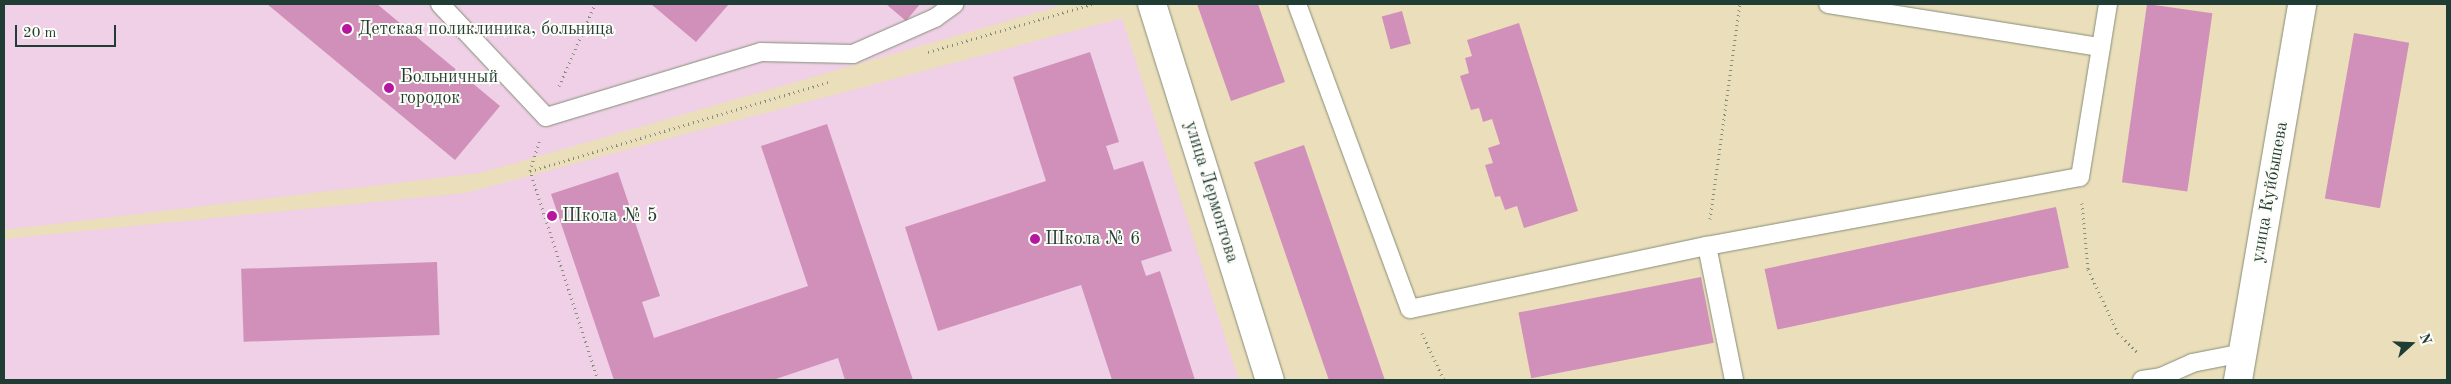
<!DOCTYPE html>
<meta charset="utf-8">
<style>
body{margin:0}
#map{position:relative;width:2451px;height:384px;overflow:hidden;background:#ebdebb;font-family:"Old Standard TT",serif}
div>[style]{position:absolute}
.built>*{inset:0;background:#efd0e6}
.building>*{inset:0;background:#d190b9;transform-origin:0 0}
.path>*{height:3px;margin-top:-1.5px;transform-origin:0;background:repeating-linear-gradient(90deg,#858e78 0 1px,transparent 0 5px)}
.roads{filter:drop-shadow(0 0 1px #858e78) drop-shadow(0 0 1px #858e78)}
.service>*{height:18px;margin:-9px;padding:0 9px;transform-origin:9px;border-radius:9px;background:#fff}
.minor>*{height:28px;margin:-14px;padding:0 14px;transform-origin:14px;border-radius:14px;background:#fff}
.dots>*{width:14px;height:14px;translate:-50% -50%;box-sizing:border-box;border:2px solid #fdfcf7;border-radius:50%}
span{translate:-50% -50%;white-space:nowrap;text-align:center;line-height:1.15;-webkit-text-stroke:4px #fdfcf7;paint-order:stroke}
.poi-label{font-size:18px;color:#1f3d34}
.left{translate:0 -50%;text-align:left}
.street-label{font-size:18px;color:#1f3d34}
.frame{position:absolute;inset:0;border:5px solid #1f3d34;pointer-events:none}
.north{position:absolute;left:2386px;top:319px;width:50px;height:50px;-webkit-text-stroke:4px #fdfcf7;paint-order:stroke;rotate:70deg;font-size:14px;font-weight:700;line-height:20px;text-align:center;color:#1f3d34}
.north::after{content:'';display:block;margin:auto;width:18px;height:22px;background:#1f3d34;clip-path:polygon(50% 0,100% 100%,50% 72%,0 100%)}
.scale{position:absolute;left:15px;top:25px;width:101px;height:22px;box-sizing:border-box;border:2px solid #1f3d34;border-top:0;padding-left:6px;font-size:15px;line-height:18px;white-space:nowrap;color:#1f3d34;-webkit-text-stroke:4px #fdfcf7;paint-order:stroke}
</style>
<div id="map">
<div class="built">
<i style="clip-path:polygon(4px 4px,1066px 4px,480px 173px,4px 230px)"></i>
<i style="clip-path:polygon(1122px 18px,1239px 380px,4px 380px,4px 239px,465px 193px)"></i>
</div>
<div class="building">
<i style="clip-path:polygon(267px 4px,377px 4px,500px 106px,455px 160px)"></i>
<i style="clip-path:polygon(651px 4px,729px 4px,696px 42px)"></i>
<i style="clip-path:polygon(886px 4px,920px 4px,906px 21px)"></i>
<i style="clip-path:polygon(1197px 4px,1258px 4px,1285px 82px,1231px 101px)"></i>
<i style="left:2147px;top:4px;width:66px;height:180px;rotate:8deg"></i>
<i style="left:1402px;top:11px;width:34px;height:21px;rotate:75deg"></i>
<i style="clip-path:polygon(1519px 23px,1578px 211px,1524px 228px,1517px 206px,1505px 210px,1500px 196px,1495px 197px,1485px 165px,1493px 163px,1488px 148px,1500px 144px,1492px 119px,1483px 122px,1479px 108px,1471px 110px,1460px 76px,1469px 73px,1465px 58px,1472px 56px,1467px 40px)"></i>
<i style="left:2354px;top:33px;width:56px;height:168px;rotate:10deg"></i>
<i style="clip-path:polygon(1090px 52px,1119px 142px,1106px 146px,1114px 170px,1143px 161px,1172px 251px,1141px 261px,1146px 276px,1160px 271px,1195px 380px,1112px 380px,1081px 285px,938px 331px,905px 227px,1046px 181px,1013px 77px)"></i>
<i style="clip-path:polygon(827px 124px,913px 380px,845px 380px,838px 358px,773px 380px,614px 380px,551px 194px,618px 172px,660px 296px,642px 302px,654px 338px,808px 286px,761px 146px)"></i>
<i style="left:1304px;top:145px;width:249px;height:53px;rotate:71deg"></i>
<i style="left:2056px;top:207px;width:62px;height:298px;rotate:78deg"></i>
<i style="left:437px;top:262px;width:73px;height:196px;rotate:88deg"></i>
<i style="left:1701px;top:277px;width:67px;height:186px;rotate:79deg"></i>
</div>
<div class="path">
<i style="left:928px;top:52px;width:171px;rotate:-16.3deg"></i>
<i style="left:559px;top:86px;width:90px;rotate:-66.3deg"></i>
<i style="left:530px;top:171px;width:31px;rotate:-73deg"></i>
<i style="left:2082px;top:203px;width:66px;rotate:84.8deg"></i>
<i style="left:2088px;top:269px;width:71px;rotate:64.9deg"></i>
<i style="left:2118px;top:333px;width:28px;rotate:45deg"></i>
<i style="left:1710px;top:219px;width:217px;rotate:-82.1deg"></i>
<i style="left:1422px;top:333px;width:52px;rotate:64.9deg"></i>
<i style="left:598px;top:380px;width:220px;rotate:-108deg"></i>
<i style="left:530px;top:171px;width:312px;rotate:-16.6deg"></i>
</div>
<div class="roads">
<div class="service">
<i style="left:440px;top:4px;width:155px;rotate:46.8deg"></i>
<i style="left:546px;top:117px;width:225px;rotate:-16.8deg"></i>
<i style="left:761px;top:52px;width:92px;rotate:1.2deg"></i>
<i style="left:853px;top:54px;width:90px;rotate:-23.7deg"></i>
<i style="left:935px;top:18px;width:24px;rotate:-36deg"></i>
<i style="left:1297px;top:4px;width:325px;rotate:69.7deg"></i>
<i style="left:1410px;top:309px;width:304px;rotate:-12deg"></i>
<i style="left:1707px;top:246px;width:379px;rotate:-10.5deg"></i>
<i style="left:2080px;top:177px;width:175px;rotate:-80.8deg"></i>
<i style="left:1828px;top:4px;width:276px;rotate:9deg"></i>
<i style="left:1707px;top:246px;width:137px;rotate:78.6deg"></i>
<i style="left:2142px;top:380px;width:19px;rotate:-9deg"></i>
<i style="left:2161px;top:377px;width:34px;rotate:-24deg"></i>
<i style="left:2192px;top:363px;width:52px;rotate:-11.1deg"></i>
</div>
<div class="minor">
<i style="left:1152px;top:4px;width:394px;rotate:72.6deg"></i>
<i style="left:2238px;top:380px;width:381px;rotate:-80.3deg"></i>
</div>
</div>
<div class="dots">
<i style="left:347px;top:29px;background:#b5179e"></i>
<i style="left:389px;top:88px;background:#b5179e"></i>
<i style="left:552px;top:216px;background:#b5179e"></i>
<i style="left:1035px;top:239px;background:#b5179e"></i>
</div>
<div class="poi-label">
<span class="left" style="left:358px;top:29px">Детская поликлиника, больница</span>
<span class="left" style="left:400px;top:88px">Больничный<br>городок</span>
<span class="left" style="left:562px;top:216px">Школа № 5</span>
<span class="left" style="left:1045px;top:239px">Школа № 6</span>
</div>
<div class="street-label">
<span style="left:1211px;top:192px;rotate:73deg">улица Лермонтова</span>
<span style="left:2270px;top:192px;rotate:-80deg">улица Куйбышева</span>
</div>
<div class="frame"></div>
<div class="north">N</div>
<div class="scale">20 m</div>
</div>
